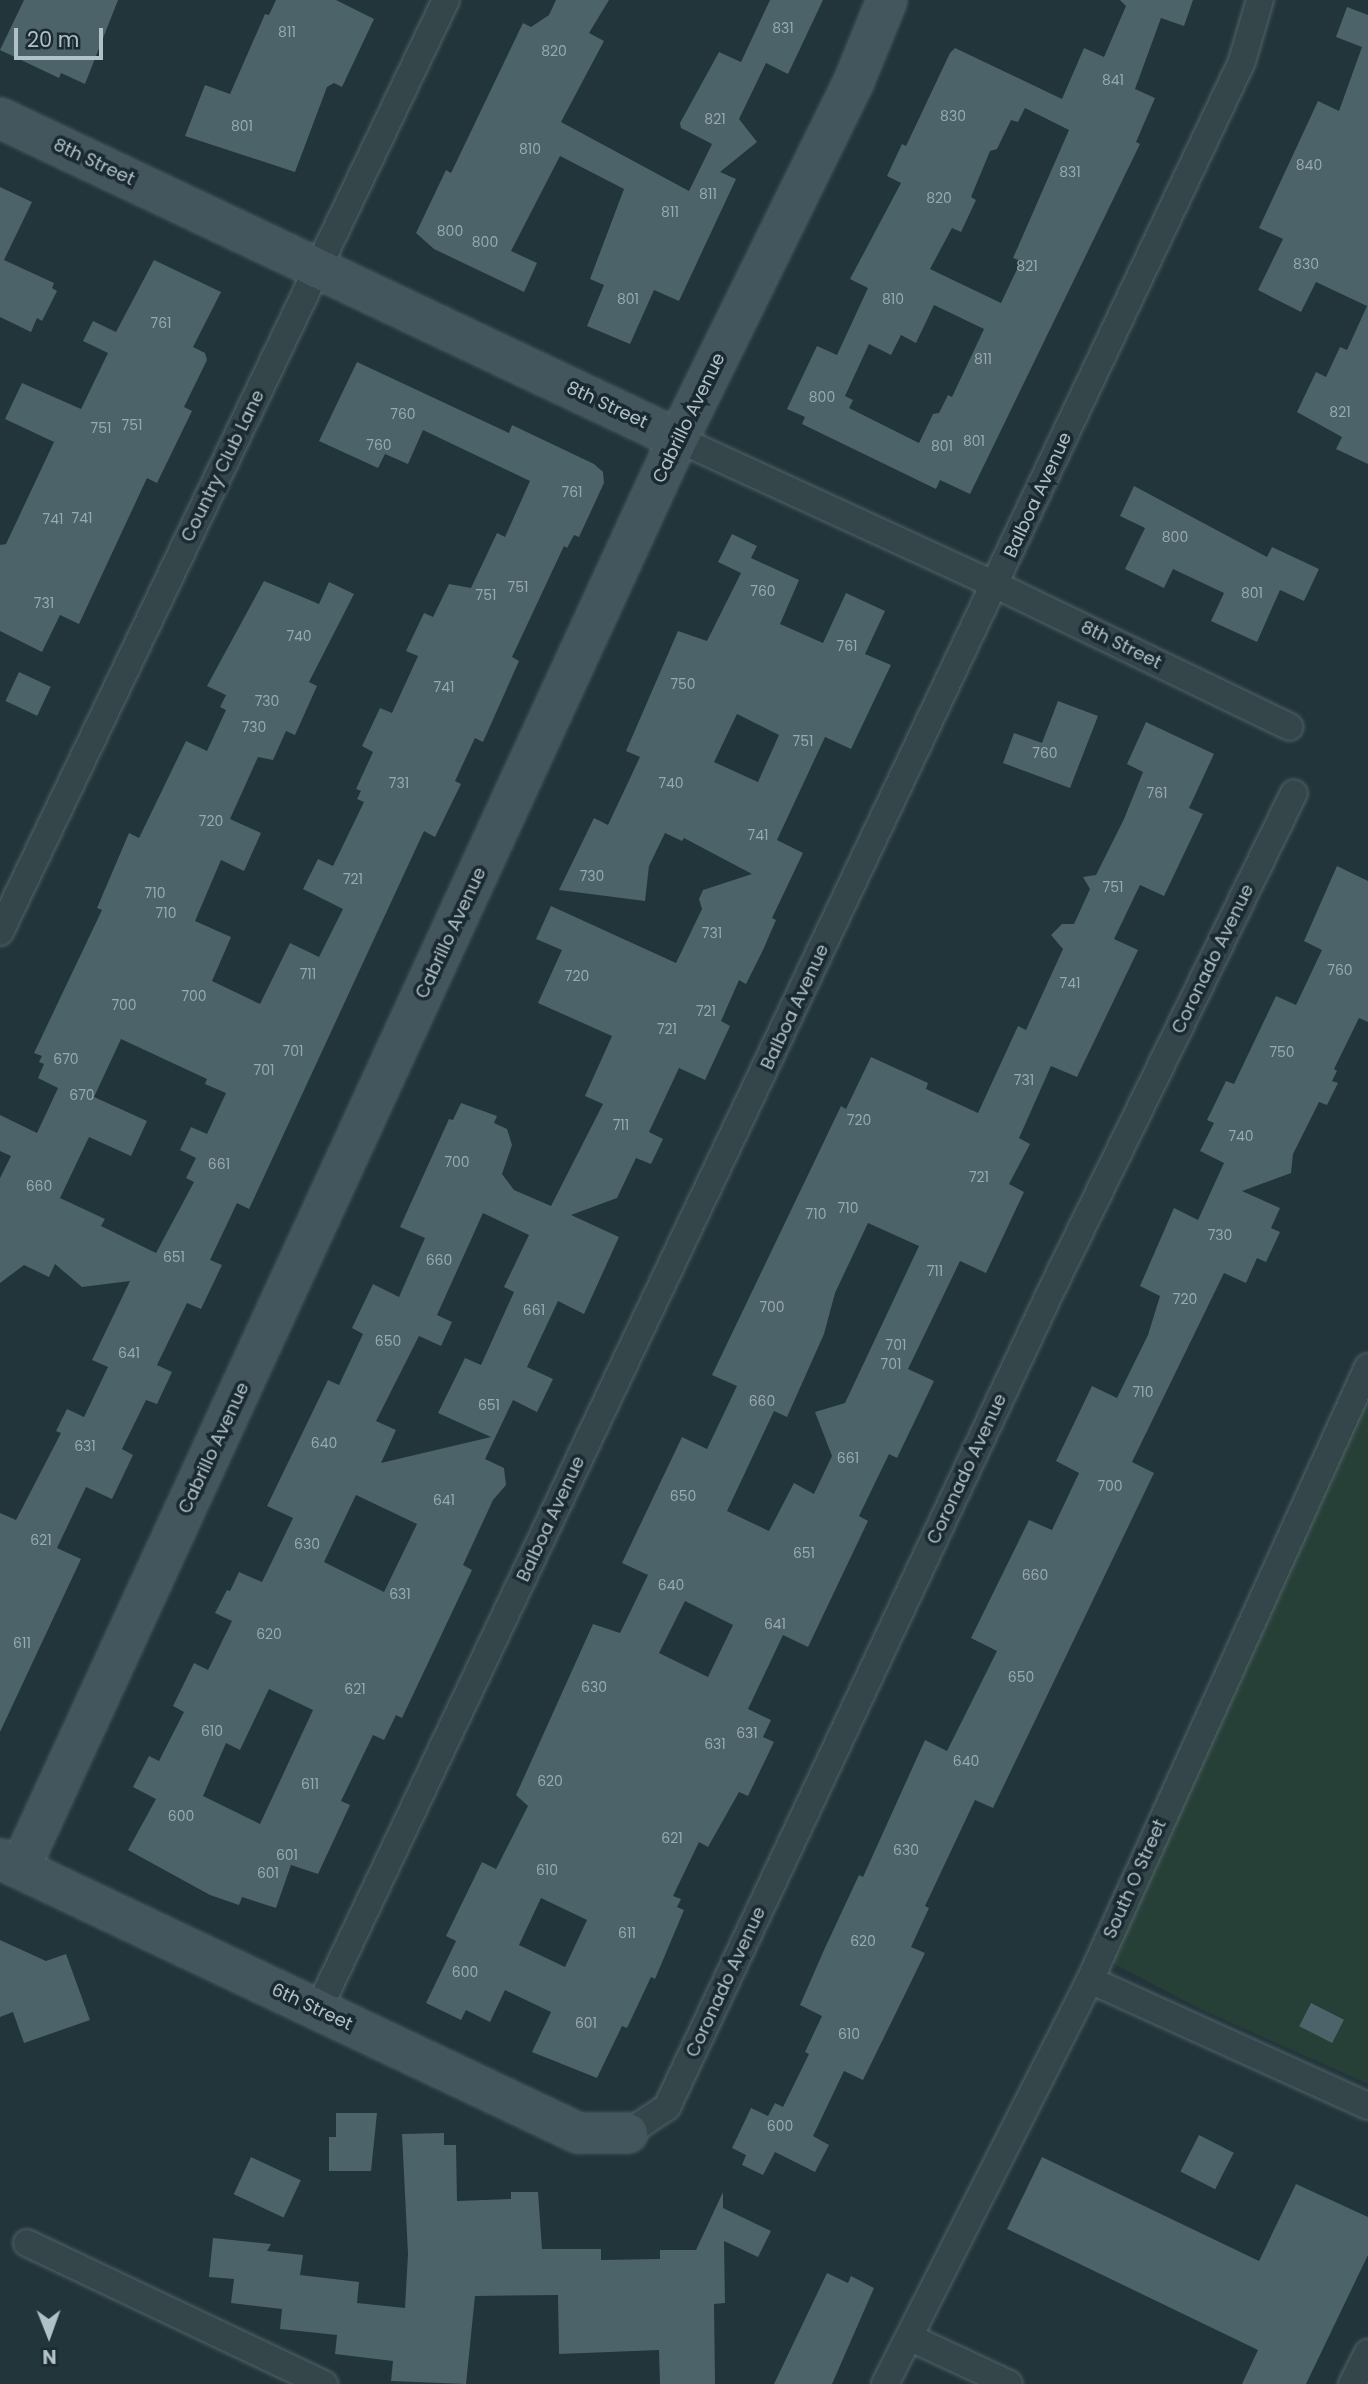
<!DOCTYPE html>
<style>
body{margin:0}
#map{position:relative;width:1368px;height:2384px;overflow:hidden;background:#21353b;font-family:Poppins,sans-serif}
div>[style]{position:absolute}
.green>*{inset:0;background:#264038}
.building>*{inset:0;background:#4c6369;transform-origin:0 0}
.roads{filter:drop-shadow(0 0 2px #536369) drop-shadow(0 0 2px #536369)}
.street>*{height:26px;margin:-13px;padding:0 13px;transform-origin:13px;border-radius:13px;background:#35464b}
.secondary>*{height:38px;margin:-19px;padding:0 19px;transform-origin:19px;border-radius:19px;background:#43565e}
span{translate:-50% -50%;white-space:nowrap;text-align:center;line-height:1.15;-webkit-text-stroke:7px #1a2a30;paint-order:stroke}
.number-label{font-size:14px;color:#97aab0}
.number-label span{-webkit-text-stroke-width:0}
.street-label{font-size:18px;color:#b0c1c7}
.north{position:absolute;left:14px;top:2300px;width:70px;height:70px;-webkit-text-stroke:5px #1a2a30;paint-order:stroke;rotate:179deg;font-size:19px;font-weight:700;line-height:28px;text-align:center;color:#b0c1c7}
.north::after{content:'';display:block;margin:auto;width:24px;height:32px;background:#b0c1c7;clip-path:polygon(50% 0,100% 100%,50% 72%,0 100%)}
.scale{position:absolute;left:14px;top:28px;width:89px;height:32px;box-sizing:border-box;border:4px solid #b0c1c7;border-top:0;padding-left:9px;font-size:21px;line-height:24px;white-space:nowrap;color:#b0c1c7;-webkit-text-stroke:5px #1a2a30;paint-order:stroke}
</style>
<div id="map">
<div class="green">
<i style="clip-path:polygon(1368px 1388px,1368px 2084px,1200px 2009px,1111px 1962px)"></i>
</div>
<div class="building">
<i style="clip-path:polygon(24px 0,118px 0,85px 84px,61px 73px,59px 78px,0 50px)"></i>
<i style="clip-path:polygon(276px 0,336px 0,374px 19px,342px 87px,334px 83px,327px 87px,295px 172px,185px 136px,205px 85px,230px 94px,265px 14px,269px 15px)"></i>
<i style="clip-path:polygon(556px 0,609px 0,589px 33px,604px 41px,561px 122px,689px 191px,712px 144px,681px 128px,680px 123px,719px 52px,741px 62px,770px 0,823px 0,788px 74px,766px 63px,739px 119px,757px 142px,720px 172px,736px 179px,679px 301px,654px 290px,630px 344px,587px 326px,604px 285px,590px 279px,624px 189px,560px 156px,511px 251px,537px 263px,524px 292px,434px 249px,416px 233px,446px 170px,451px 173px,523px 23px,531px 27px,549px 15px)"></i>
<i style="clip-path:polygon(evenodd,1120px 0,1193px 0,1184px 26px,1161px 18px,1135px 89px,1155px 98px,1136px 142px,1140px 144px,970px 494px,940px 480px,936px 489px,802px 424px,805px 417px,787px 409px,817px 346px,837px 355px,868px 288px,850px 279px,901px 183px,887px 176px,902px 144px,906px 146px,950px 53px,955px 48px,1062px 99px,1084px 48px,1104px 57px,1126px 6px,1120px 0,1025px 108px,1069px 130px,1013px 258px,1021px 261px,1001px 303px,930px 269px,952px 228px,961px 232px,976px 200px,971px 197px,990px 151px,997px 149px,1011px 120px,1018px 122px,1025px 108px,1120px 0,934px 305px,984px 329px,952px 397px,948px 395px,939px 413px,933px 414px,919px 443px,849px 408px,853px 400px,845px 396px,869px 344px,891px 355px,901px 335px,916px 343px,934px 305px)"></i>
<i style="clip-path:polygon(1347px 7px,1368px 15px,1368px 464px,1336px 449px,1342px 437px,1297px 412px,1316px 372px,1326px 377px,1340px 347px,1347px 350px,1367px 306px,1316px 282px,1301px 312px,1258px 290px,1283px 239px,1259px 228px,1318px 101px,1339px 111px,1362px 47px,1336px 37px)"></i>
<i style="clip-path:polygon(0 187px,32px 202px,4px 260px,54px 283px,52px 288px,57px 291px,42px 321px,37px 318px,31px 332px,0 317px)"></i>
<i style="clip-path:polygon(154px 260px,221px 292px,193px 347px,205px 353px,207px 360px,184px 407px,192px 411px,157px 483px,147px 478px,79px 624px,60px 615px,42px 652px,0 631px,0 545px,6px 544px,54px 442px,5px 419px,22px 383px,81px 409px,108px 353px,83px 341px,93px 321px,116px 332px)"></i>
<i style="clip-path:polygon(evenodd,357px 362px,509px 433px,512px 425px,594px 464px,603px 472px,604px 483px,579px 537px,574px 535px,567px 548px,564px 546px,512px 657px,519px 661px,483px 742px,475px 738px,455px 781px,461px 784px,435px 837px,424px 831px,249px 1209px,237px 1203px,210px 1260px,222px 1265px,201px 1309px,187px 1303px,157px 1365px,172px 1372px,157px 1404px,146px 1400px,122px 1449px,133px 1455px,112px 1499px,86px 1487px,57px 1548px,81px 1559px,0 1732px,0 1513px,16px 1520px,61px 1433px,56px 1431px,67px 1409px,84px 1417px,108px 1367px,92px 1360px,130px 1281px,82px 1287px,55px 1264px,49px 1277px,24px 1265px,0 1283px,0 1178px,11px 1156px,0 1151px,0 1115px,37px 1133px,58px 1088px,38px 1078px,44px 1064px,39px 1062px,42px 1056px,34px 1053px,102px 910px,97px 908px,129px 833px,139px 838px,186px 741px,207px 751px,226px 710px,220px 707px,226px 695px,207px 686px,264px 581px,319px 604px,329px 582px,354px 594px,309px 682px,317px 686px,295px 735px,286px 731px,273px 760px,258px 757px,230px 819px,261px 833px,244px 871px,221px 860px,195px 921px,231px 937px,212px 981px,260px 1004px,290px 943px,319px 957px,343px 909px,303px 889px,318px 859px,333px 866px,364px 802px,357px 799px,361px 791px,356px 789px,373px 752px,362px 746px,380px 708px,392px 713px,418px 656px,406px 651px,424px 613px,433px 617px,449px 584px,471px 588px,497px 533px,505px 537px,530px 481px,423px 430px,408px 464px,385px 454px,378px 468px,319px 441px,357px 362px,121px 1039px,207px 1079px,205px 1084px,226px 1093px,207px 1134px,191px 1127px,180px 1150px,196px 1158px,186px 1178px,194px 1182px,156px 1253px,101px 1226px,105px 1219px,60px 1198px,89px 1137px,131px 1156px,147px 1121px,94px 1097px,121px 1039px)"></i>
<i style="clip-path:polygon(1134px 486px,1267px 557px,1272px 547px,1319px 569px,1304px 601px,1280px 590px,1257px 642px,1211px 621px,1224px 593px,1173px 569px,1164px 588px,1125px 569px,1145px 528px,1120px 516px)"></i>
<i style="clip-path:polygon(evenodd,732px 534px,757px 546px,751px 558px,799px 580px,780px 624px,823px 643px,846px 593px,885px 611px,865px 654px,891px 665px,851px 749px,825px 737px,777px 840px,803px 853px,772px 918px,776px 920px,763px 950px,746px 984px,739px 980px,721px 1021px,730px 1026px,705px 1080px,679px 1068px,649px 1132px,663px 1139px,651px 1164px,636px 1158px,617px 1198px,571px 1215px,619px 1237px,584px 1314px,558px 1301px,527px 1367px,553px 1379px,537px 1412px,513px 1400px,485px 1459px,504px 1468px,506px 1485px,493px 1500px,463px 1565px,472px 1570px,402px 1718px,396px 1715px,384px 1740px,373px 1735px,341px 1801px,350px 1805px,318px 1874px,291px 1865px,276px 1908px,242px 1897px,239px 1905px,210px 1895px,128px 1850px,156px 1799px,133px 1787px,149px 1756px,159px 1761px,184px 1712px,173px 1706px,194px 1663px,208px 1670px,232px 1621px,215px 1613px,227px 1590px,230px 1591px,239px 1572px,262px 1582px,293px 1518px,267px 1506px,328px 1380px,339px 1385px,363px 1334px,352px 1328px,373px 1284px,399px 1297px,425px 1238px,400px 1227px,449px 1119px,453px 1120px,461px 1103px,497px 1116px,494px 1123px,507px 1129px,512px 1145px,502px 1174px,514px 1190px,551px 1206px,603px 1104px,585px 1096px,612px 1036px,538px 1003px,562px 950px,536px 939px,551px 906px,676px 963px,702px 909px,699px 899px,703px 890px,752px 874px,684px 838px,682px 841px,665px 833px,649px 866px,645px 901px,559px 890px,594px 818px,608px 825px,640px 757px,626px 751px,678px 631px,707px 641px,741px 573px,718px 562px,732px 534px,737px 714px,779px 735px,758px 782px,714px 762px,737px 714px,732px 534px,483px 1213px,529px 1235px,504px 1287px,514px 1292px,481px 1365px,465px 1358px,438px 1413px,491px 1437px,381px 1463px,396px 1430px,376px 1421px,419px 1336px,441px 1346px,452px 1322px,437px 1315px,483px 1213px,732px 534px,356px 1495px,417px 1524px,384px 1592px,324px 1562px,356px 1495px,732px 534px,269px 1689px,313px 1710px,260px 1824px,203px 1796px,226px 1743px,240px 1750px,269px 1689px)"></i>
<i style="left:19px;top:672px;width:35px;height:32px;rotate:25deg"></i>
<i style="clip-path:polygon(1058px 701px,1098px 716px,1070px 788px,1003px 763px,1014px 733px,1042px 743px)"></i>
<i style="clip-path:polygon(evenodd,1146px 722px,1214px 754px,1189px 808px,1203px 814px,1164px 896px,1140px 885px,1114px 939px,1138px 950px,1077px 1077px,1051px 1066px,1019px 1138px,1030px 1144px,1009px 1184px,1024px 1192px,986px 1273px,960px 1261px,908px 1369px,934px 1381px,897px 1458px,889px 1454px,859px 1516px,868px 1521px,808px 1647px,783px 1635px,748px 1709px,771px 1720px,763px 1737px,774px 1742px,748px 1796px,739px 1792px,708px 1847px,699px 1842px,673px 1896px,681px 1899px,677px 1907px,684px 1910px,655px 1979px,651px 1977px,627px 2028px,622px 2026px,597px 2078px,532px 2052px,551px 2012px,505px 1990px,490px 2022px,466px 2010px,461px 2020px,426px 2003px,456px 1941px,446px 1936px,482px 1862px,496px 1869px,528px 1806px,516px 1795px,593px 1624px,620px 1633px,648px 1575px,622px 1563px,682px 1437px,707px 1449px,737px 1386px,712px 1375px,841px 1106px,846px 1109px,871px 1057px,928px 1083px,926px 1089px,978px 1113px,1018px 1026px,1026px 1030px,1063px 949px,1051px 935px,1062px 924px,1074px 924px,1090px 889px,1083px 877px,1096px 875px,1124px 819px,1143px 772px,1127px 764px,1146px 722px,868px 1223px,919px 1246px,845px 1403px,815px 1412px,832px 1456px,814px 1494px,794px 1483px,769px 1531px,727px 1511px,774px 1411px,787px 1417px,824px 1334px,835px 1293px,868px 1223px,1146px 722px,685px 1601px,733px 1625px,708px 1677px,659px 1653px,685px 1601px,1146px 722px,541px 1898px,587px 1920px,565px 1967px,519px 1945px,541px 1898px)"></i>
<i style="clip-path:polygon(1337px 866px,1368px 881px,1368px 1022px,1359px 1018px,1334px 1069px,1337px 1071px,1332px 1081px,1338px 1083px,1327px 1105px,1319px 1102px,1293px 1154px,1291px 1173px,1242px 1191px,1280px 1208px,1271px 1228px,1280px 1232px,1266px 1262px,1257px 1258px,1246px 1283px,1224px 1273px,1132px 1462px,1154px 1473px,993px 1808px,975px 1800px,925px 1906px,929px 1908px,911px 1947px,925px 1953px,911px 1982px,863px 2080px,844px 2071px,813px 2136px,829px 2145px,815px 2172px,775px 2152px,763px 2175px,742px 2165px,746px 2155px,732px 2148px,751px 2108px,768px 2116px,775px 2103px,783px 2107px,809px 2054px,805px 2052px,822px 2016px,800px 2005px,824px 1950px,859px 1875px,863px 1877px,925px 1740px,947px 1751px,997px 1651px,971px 1638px,1029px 1520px,1052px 1530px,1079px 1473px,1056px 1461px,1092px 1386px,1117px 1398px,1148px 1335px,1160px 1296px,1140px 1286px,1174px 1208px,1198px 1220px,1224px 1163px,1200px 1151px,1214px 1123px,1207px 1120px,1226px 1081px,1234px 1084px,1276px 996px,1296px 1005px,1322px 950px,1304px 941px)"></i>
<i style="clip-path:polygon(0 1940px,46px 1961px,66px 1954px,90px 2020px,24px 2043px,13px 2012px,0 2017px)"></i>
<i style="left:1311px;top:2003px;width:37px;height:26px;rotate:27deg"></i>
<i style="clip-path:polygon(336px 2113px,377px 2113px,371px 2171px,329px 2171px,329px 2137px,336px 2137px)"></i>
<i style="clip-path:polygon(444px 2133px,444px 2145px,456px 2145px,457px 2201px,511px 2199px,511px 2192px,538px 2192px,542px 2249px,601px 2249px,601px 2260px,660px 2259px,660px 2250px,696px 2250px,723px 2192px,723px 2208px,771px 2231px,758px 2257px,724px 2241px,725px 2303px,714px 2304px,715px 2384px,660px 2384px,659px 2350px,559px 2354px,558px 2295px,475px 2296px,466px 2384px,391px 2381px,393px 2361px,335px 2354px,337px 2335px,280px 2329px,282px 2309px,231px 2303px,234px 2279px,209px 2277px,213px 2238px,271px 2244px,267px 2251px,303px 2255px,300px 2275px,359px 2282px,357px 2303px,405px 2308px,408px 2254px,402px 2134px)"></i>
<i style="left:1199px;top:2135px;width:39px;height:41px;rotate:27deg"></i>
<i style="left:251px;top:2157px;width:55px;height:41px;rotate:25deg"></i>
<i style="clip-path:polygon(1042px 2157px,1259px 2261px,1296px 2184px,1368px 2217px,1368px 2255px,1306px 2384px,1242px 2384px,1258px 2350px,1007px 2229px)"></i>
<i style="clip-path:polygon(827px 2273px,848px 2283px,851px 2276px,874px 2288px,832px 2384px,774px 2384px)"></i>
</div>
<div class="roads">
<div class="street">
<i style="left:678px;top:439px;width:350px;rotate:24.7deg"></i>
<i style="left:996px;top:585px;width:326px;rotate:25.8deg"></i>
<i style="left:0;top:932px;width:1033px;rotate:-64.43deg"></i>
<i style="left:1090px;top:1980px;width:305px;rotate:24.4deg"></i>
<i style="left:318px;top:2010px;width:2157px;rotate:-64.63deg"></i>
<i style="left:1242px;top:61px;width:64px;rotate:-73.6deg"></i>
<i style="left:628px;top:2133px;width:47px;rotate:-33.7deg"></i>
<i style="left:667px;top:2107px;width:900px;rotate:-64.8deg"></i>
<i style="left:1050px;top:1293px;width:556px;rotate:-63.99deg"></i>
<i style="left:27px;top:2243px;width:329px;rotate:25.4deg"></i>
<i style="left:911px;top:2338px;width:108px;rotate:25.1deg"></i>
<i style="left:885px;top:2384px;width:453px;rotate:-63.1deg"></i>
<i style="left:1090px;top:1980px;width:673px;rotate:-65.61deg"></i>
<i style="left:1352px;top:2384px;width:35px;rotate:-63deg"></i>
</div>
<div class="secondary">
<i style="left:0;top:118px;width:750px;rotate:25.34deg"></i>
<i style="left:0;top:1859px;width:640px;rotate:25.36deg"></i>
<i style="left:578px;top:2133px;width:50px"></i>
<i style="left:20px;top:1868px;width:1573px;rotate:-65.28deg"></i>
<i style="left:678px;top:439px;width:399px;rotate:-63.8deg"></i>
<i style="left:854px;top:81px;width:87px;rotate:-67.8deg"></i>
</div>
</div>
<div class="number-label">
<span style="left:783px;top:28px">831</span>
<span style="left:287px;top:32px">811</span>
<span style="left:554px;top:51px">820</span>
<span style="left:1113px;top:80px">841</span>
<span style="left:953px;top:116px">830</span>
<span style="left:715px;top:119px">821</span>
<span style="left:242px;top:126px">801</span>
<span style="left:530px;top:149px">810</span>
<span style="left:1309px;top:165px">840</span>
<span style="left:1070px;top:172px">831</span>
<span style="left:708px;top:194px">811</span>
<span style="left:939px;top:198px">820</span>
<span style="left:670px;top:212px">811</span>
<span style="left:450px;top:231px">800</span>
<span style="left:485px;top:242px">800</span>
<span style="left:1306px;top:264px">830</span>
<span style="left:1027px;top:266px">821</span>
<span style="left:628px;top:299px">801</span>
<span style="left:893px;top:299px">810</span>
<span style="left:161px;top:323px">761</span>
<span style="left:983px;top:359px">811</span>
<span style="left:822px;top:397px">800</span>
<span style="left:1340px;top:412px">821</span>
<span style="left:403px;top:414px">760</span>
<span style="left:132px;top:425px">751</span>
<span style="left:101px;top:428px">751</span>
<span style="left:974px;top:441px">801</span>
<span style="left:379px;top:445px">760</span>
<span style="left:942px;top:446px">801</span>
<span style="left:572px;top:492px">761</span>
<span style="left:82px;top:518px">741</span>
<span style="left:53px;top:519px">741</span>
<span style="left:1175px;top:537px">800</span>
<span style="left:518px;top:587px">751</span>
<span style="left:763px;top:591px">760</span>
<span style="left:1252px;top:593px">801</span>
<span style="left:486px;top:595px">751</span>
<span style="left:44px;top:603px">731</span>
<span style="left:299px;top:636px">740</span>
<span style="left:847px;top:646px">761</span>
<span style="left:683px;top:684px">750</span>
<span style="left:444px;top:687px">741</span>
<span style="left:267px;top:701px">730</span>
<span style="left:254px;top:727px">730</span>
<span style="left:803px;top:741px">751</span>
<span style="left:1045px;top:753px">760</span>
<span style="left:399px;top:783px">731</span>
<span style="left:671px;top:783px">740</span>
<span style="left:1157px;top:793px">761</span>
<span style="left:211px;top:821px">720</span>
<span style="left:758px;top:835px">741</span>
<span style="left:592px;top:876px">730</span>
<span style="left:353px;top:879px">721</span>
<span style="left:1113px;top:887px">751</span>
<span style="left:155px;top:893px">710</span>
<span style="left:166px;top:913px">710</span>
<span style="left:712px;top:933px">731</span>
<span style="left:1340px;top:970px">760</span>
<span style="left:308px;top:974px">711</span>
<span style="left:577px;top:976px">720</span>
<span style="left:1070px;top:983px">741</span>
<span style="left:194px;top:996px">700</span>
<span style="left:124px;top:1005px">700</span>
<span style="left:706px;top:1011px">721</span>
<span style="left:667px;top:1029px">721</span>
<span style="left:293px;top:1051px">701</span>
<span style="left:1282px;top:1052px">750</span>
<span style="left:66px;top:1059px">670</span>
<span style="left:264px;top:1070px">701</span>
<span style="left:1024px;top:1080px">731</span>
<span style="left:82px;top:1095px">670</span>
<span style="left:859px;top:1120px">720</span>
<span style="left:621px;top:1125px">711</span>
<span style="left:1241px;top:1136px">740</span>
<span style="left:457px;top:1162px">700</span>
<span style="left:219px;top:1164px">661</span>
<span style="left:979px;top:1177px">721</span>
<span style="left:39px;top:1186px">660</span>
<span style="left:848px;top:1208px">710</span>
<span style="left:816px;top:1214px">710</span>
<span style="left:1220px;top:1235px">730</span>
<span style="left:174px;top:1257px">651</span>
<span style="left:439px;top:1260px">660</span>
<span style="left:935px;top:1271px">711</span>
<span style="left:1185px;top:1299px">720</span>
<span style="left:772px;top:1307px">700</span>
<span style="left:534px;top:1310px">661</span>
<span style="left:388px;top:1341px">650</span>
<span style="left:896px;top:1345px">701</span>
<span style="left:129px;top:1353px">641</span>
<span style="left:891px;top:1364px">701</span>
<span style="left:1143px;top:1392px">710</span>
<span style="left:762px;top:1401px">660</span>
<span style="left:489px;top:1405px">651</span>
<span style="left:324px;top:1443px">640</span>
<span style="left:85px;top:1446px">631</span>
<span style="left:848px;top:1458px">661</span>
<span style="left:1110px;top:1486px">700</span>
<span style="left:683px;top:1496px">650</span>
<span style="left:444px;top:1500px">641</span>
<span style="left:41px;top:1540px">621</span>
<span style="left:307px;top:1544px">630</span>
<span style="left:804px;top:1553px">651</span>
<span style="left:1035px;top:1575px">660</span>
<span style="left:671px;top:1585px">640</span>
<span style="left:400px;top:1594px">631</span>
<span style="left:775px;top:1624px">641</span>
<span style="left:269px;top:1634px">620</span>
<span style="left:22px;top:1643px">611</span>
<span style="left:1021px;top:1677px">650</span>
<span style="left:594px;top:1687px">630</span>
<span style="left:355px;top:1689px">621</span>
<span style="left:212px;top:1731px">610</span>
<span style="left:747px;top:1733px">631</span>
<span style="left:715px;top:1744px">631</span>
<span style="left:966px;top:1761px">640</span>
<span style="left:550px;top:1781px">620</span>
<span style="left:310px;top:1784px">611</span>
<span style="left:181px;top:1816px">600</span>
<span style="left:672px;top:1838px">621</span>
<span style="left:906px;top:1850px">630</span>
<span style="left:287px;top:1855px">601</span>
<span style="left:547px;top:1870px">610</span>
<span style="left:268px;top:1873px">601</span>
<span style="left:627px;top:1933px">611</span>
<span style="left:863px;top:1941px">620</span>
<span style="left:465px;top:1972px">600</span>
<span style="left:586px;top:2023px">601</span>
<span style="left:849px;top:2034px">610</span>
<span style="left:780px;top:2126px">600</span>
</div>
<div class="street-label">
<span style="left:94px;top:162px;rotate:25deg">8th Street</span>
<span style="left:607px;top:405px;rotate:25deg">8th Street</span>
<span style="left:689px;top:418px;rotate:-64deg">Cabrillo Avenue</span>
<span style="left:223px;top:466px;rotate:-64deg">Country Club Lane</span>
<span style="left:1038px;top:495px;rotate:-65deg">Balboa Avenue</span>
<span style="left:1121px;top:645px;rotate:26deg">8th Street</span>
<span style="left:451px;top:933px;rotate:-65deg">Cabrillo Avenue</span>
<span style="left:1213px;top:959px;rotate:-64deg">Coronado Avenue</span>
<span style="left:795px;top:1007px;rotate:-65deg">Balboa Avenue</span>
<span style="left:214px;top:1448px;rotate:-65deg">Cabrillo Avenue</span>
<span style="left:967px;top:1469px;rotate:-65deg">Coronado Avenue</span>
<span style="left:551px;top:1519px;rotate:-65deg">Balboa Avenue</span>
<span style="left:1135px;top:1879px;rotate:-66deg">South O Street</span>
<span style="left:726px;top:1982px;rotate:-65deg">Coronado Avenue</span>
<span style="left:312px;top:2007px;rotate:25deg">6th Street</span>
</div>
<div class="north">N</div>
<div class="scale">20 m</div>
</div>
